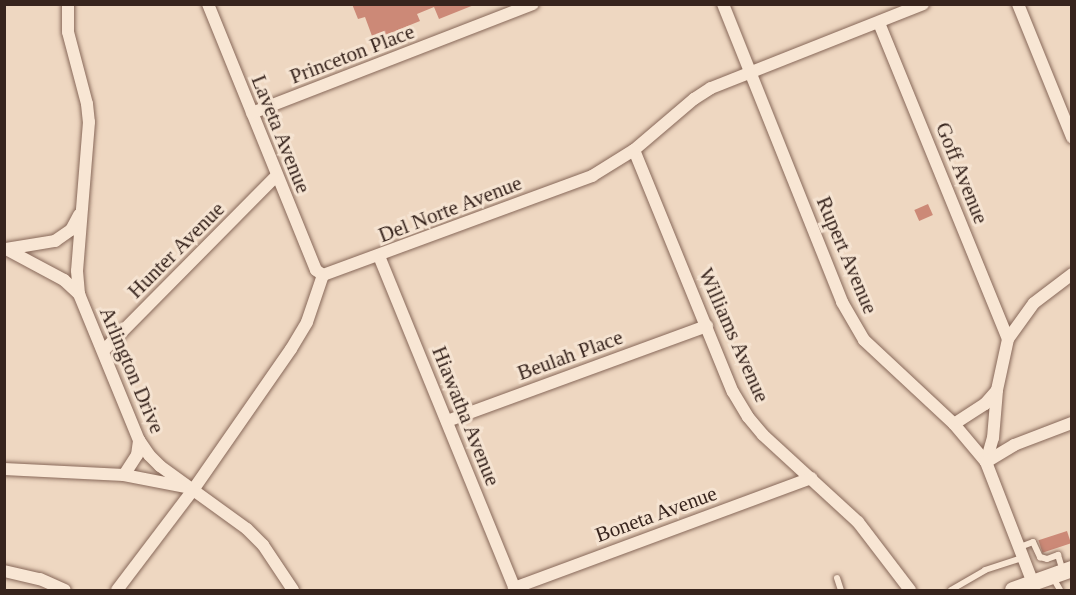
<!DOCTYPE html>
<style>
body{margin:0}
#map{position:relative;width:1076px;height:595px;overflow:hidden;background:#eed7c1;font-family:"Times New Roman",serif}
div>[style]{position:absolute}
.building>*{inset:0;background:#cc8977;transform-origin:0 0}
.roads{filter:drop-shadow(0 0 2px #876859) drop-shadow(0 0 2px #876859)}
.lane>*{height:6px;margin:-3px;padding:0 3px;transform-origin:3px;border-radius:3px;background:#f8e6d4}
.street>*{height:12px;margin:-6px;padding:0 6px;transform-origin:6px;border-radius:6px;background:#f8e6d4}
.secondary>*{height:16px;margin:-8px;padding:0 8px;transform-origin:8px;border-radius:8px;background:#f8e6d4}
span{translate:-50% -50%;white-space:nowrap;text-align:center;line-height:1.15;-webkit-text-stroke:6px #f5e3d1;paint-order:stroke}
.street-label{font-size:21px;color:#37241d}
.frame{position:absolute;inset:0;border:6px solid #37241d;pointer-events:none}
</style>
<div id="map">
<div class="building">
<i style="clip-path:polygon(352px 4px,474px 4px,474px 5px,439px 19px,434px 7px,417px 14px,420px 21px,378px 38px,377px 34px,372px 36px,365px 17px,358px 19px)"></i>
<i style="left:928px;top:204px;width:12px;height:15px;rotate:66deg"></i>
<i style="left:1067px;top:531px;width:13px;height:30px;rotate:72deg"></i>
</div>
<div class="roads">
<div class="lane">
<i style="left:1020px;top:547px;width:14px;rotate:-21deg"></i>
<i style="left:1033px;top:542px;width:17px;rotate:65deg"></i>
<i style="left:1040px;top:557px;width:7px;rotate:16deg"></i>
<i style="left:1047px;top:559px;width:12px;rotate:-20deg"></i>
<i style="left:1058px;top:555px;width:17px;rotate:73deg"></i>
<i style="left:1052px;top:576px;width:16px;rotate:60deg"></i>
<i style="left:837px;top:578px;width:13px;rotate:72deg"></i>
<i style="left:951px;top:590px;width:39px;rotate:-30deg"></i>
<i style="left:985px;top:570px;width:40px;rotate:-18deg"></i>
</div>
<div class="street">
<i style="left:68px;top:4px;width:28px;rotate:90deg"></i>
<i style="left:68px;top:32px;width:74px;rotate:75.2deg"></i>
<i style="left:87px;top:104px;width:18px;rotate:84deg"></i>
<i style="left:89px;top:122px;width:149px;rotate:94.6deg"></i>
<i style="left:77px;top:271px;width:23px;rotate:85deg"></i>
<i style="left:79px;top:294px;width:158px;rotate:67.7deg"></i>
<i style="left:139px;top:440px;width:18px;rotate:56deg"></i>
<i style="left:149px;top:455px;width:16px;rotate:45deg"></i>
<i style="left:160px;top:466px;width:107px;rotate:35.9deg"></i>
<i style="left:247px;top:529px;width:23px;rotate:45deg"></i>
<i style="left:263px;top:545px;width:54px;rotate:56.3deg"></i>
<i style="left:208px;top:4px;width:287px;rotate:67.9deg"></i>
<i style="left:316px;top:270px;width:9px;rotate:36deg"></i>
<i style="left:723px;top:4px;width:321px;rotate:68.2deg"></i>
<i style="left:842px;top:302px;width:44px;rotate:59.9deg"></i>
<i style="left:864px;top:340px;width:123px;rotate:43deg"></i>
<i style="left:954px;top:424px;width:50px;rotate:49.9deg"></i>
<i style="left:986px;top:462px;width:130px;rotate:68.8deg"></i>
<i style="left:1018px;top:4px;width:144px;rotate:67.9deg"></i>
<i style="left:879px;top:23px;width:341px;rotate:67.8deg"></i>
<i style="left:252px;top:113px;width:301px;rotate:-21.2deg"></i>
<i style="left:634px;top:150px;width:261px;rotate:67.8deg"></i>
<i style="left:733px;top:392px;width:29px;rotate:59deg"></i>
<i style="left:748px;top:417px;width:23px;rotate:50deg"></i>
<i style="left:763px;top:435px;width:129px;rotate:42.5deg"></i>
<i style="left:858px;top:522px;width:86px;rotate:52.6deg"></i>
<i style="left:6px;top:249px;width:50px;rotate:-9.3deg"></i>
<i style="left:55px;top:241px;width:19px;rotate:-35deg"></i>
<i style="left:71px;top:230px;width:17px;rotate:-62deg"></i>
<i style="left:6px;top:249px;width:66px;rotate:28.1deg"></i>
<i style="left:64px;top:280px;width:21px;rotate:43deg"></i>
<i style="left:379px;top:256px;width:361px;rotate:67.8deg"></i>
<i style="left:103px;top:351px;width:246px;rotate:-45.3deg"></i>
<i style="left:447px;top:421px;width:277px;rotate:-20.1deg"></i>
<i style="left:954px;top:424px;width:37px;rotate:-33deg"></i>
<i style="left:985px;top:404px;width:18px;rotate:-49deg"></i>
<i style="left:986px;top:462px;width:25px;rotate:-74deg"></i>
<i style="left:993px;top:438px;width:48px;rotate:-85.2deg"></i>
<i style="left:997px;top:390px;width:52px;rotate:-77.8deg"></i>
<i style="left:1008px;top:339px;width:44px;rotate:-54.2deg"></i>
<i style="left:1034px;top:303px;width:48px;rotate:-37.3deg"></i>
<i style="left:986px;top:462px;width:33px;rotate:-31deg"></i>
<i style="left:1014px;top:445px;width:62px;rotate:-20.8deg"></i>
<i style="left:4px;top:469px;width:120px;rotate:2.9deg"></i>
<i style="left:124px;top:475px;width:62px;rotate:11.1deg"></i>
<i style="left:124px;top:475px;width:24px;rotate:-57deg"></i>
<i style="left:137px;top:455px;width:15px;rotate:-82deg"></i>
<i style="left:4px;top:571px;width:37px;rotate:13deg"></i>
<i style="left:40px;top:579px;width:27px;rotate:24deg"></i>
<i style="left:514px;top:588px;width:317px;rotate:-20.3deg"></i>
<i style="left:117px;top:590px;width:126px;rotate:-52.8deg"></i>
<i style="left:193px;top:490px;width:172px;rotate:-55.2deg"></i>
<i style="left:291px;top:349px;width:31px;rotate:-59deg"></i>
<i style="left:307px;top:322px;width:50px;rotate:-71.2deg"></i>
<i style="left:323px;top:275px;width:287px;rotate:-20.2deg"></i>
<i style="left:592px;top:176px;width:49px;rotate:-31.8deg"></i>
<i style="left:634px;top:150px;width:79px;rotate:-40.4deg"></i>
<i style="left:694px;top:99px;width:20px;rotate:-33deg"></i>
<i style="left:711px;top:88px;width:228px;rotate:-21.6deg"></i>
</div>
<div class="secondary">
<i style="left:1013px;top:590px;width:63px;rotate:-19.6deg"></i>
</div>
</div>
<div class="street-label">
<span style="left:352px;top:54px;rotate:-21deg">Princeton Place</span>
<span style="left:281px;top:134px;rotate:68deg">Laveta Avenue</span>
<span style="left:962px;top:173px;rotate:68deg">Goff Avenue</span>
<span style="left:450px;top:209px;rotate:-21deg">Del Norte Avenue</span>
<span style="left:176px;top:250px;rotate:-45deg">Hunter Avenue</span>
<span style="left:847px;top:255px;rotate:67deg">Rupert Avenue</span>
<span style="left:734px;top:335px;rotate:66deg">Williams Avenue</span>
<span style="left:570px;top:355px;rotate:-20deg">Beulah Place</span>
<span style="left:132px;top:370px;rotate:67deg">Arlington Drive</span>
<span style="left:466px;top:416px;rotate:68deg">Hiawatha Avenue</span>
<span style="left:656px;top:514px;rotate:-20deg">Boneta Avenue</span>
</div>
<div class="frame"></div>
</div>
